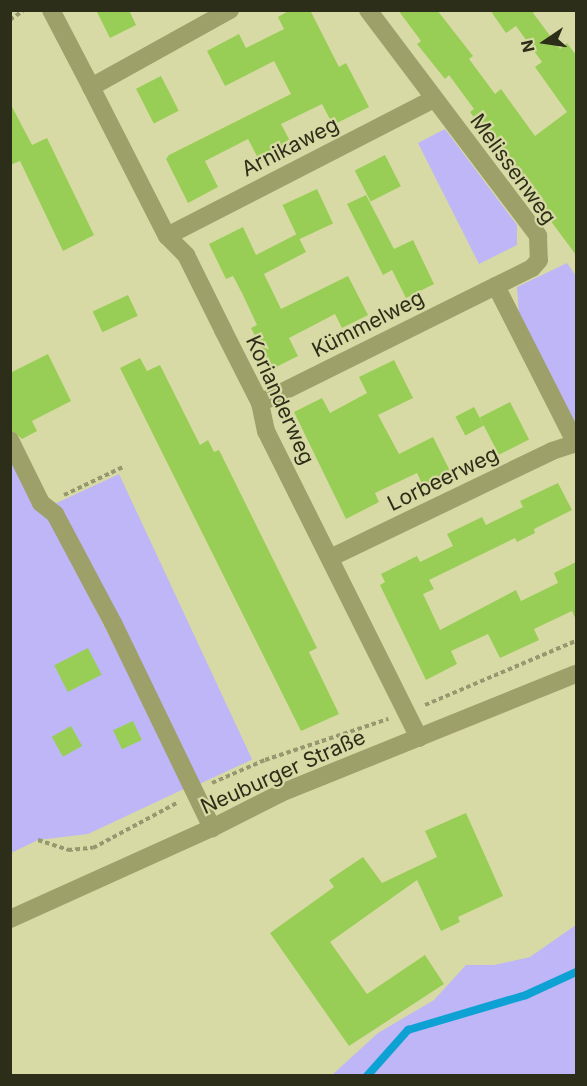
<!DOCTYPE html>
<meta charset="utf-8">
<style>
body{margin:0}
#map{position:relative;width:587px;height:1086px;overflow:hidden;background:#d8daa5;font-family:Inter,sans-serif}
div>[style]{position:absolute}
.green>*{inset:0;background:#beb6f6;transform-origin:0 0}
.stream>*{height:8px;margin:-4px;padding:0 4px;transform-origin:4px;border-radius:4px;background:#0ea1d3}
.building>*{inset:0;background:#98ce55;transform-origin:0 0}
.path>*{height:4px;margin-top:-2px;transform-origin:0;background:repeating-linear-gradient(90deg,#96986f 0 4.5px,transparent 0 7.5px)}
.minor>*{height:18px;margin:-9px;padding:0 9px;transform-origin:9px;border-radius:9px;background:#9ea06a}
span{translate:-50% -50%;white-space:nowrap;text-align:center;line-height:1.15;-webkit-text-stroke:4.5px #d8daa5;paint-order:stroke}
.street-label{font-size:21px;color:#2d2e19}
.frame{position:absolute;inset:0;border:12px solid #2d2e19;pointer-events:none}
.north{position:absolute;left:515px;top:12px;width:60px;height:60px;-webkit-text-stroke:4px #d8daa5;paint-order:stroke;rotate:257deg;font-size:16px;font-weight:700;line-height:24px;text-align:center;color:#2d2e19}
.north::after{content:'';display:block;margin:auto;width:21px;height:27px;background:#2d2e19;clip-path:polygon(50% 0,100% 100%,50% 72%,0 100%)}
</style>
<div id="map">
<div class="green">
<i style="clip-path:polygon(445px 129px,517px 225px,517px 245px,479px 264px,418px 143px)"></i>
<i style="clip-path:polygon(567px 263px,576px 276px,576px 424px,519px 315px,517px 287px)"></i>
<i style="clip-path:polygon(10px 440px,186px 788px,88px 834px,38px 840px,11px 853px)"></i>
<i style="left:119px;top:474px;width:315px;height:70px;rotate:65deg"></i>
<i style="clip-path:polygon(576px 925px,576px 1075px,332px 1075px,378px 1033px,434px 1000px,466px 965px,494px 965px,530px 957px)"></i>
</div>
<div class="stream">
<i style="left:367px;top:1076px;width:62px;rotate:-48.3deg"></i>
<i style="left:408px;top:1030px;width:123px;rotate:-16.5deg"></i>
<i style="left:526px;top:995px;width:55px;rotate:-24.7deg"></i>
</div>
<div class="building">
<i style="clip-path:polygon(96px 10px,129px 10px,136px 25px,110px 38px)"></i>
<i style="clip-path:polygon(290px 10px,310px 10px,339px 67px,346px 63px,369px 107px,333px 125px,322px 104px,281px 124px,292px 145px,260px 162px,248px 139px,205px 161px,218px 187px,188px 203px,166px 159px,169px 155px,291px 94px,274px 61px,225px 86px,207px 51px,239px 34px,246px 48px,284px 29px,278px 17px)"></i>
<i style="clip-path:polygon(398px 10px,437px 10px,473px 56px,469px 59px,495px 94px,501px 89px,535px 136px,567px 112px,535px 67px,542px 62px,516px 26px,506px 33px,490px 10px,537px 10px,533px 13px,560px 49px,567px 43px,576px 55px,576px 255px,470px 112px,474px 109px,449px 75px,445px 79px,417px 44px,421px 41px)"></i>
<i style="left:161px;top:76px;width:39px;height:28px;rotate:63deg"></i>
<i style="clip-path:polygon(10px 103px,32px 145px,47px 138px,94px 235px,63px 251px,20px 161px,10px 165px)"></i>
<i style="left:385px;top:155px;width:35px;height:34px;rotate:63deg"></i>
<i style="left:317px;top:189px;width:38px;height:38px;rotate:65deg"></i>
<i style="clip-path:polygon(366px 195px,394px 249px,413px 240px,434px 284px,406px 298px,392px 270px,383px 275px,347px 204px)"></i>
<i style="clip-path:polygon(243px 227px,256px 255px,297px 234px,306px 252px,264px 274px,281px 309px,348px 276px,368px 315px,342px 328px,335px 314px,289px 338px,298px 356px,272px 369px,251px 328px,257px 325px,242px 293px,233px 276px,226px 279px,209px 244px)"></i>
<i style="left:128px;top:295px;width:23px;height:39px;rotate:65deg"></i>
<i style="clip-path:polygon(48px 354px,71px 401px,32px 421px,37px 431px,22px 439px,10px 429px,10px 373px)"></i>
<i style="clip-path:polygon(140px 358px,147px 371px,160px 365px,200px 445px,208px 440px,214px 452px,219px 450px,317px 648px,309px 652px,339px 714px,301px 731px,120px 368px)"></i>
<i style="clip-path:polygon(394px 360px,413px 398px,378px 415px,399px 454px,433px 437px,452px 475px,424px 488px,417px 473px,375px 493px,379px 502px,346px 519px,294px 412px,322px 398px,330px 413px,367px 393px,359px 377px)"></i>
<i style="left:510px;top:402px;width:42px;height:34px;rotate:63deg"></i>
<i style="left:474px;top:407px;width:21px;height:21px;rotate:62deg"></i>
<i style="clip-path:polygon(558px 483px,572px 510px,534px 529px,535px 533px,517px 542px,515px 538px,429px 580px,434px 589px,423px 594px,440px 630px,516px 590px,521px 601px,558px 583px,554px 573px,576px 562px,576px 620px,572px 611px,534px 629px,539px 640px,500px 658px,488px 634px,451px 651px,457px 664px,426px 680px,380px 585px,385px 582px,381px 574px,417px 556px,420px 562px,453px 546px,447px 534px,482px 517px,486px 525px,523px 507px,520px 501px)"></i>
<i style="left:88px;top:648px;width:30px;height:38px;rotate:63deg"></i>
<i style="left:133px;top:721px;width:21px;height:22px;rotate:65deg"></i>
<i style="left:71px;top:726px;width:23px;height:22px;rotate:61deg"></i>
<i style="clip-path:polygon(466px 813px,503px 896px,458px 917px,460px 922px,441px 931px,417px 880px,330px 942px,367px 994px,425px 955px,444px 984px,349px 1046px,270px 933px,334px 887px,329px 880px,363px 857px,382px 883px,437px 857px,425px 831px)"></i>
</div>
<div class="path">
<i style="left:10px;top:20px;width:17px;rotate:-36deg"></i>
<i style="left:64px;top:495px;width:65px;rotate:-25.4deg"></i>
<i style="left:425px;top:705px;width:164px;rotate:-23deg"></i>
<i style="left:212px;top:783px;width:58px;rotate:-23.5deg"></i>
<i style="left:265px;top:760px;width:130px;rotate:-18.4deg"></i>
<i style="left:38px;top:840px;width:32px;rotate:18deg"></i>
<i style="left:68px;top:850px;width:25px;rotate:-5deg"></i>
<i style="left:93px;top:848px;width:95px;rotate:-28.2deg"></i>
</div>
<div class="minor">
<i style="left:51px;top:10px;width:87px;rotate:62.5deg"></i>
<i style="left:230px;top:10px;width:159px;rotate:151deg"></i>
<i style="left:91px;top:87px;width:167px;rotate:63deg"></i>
<i style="left:167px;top:236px;width:27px;rotate:45deg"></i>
<i style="left:186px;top:255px;width:84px;rotate:63.7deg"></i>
<i style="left:223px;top:330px;width:82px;rotate:63.1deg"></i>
<i style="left:260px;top:403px;width:29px;rotate:78deg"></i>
<i style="left:266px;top:431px;width:343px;rotate:63.5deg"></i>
<i style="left:368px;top:10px;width:283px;rotate:53deg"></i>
<i style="left:538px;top:236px;width:24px;rotate:88deg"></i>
<i style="left:539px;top:260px;width:11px;rotate:131deg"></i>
<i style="left:532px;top:268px;width:40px;rotate:153.4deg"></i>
<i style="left:496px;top:286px;width:177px;rotate:63.1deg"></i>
<i style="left:167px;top:236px;width:300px;rotate:-27.2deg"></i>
<i style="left:260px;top:403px;width:263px;rotate:-26.4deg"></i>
<i style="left:10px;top:440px;width:70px;rotate:63.8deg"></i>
<i style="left:41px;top:503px;width:18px;rotate:38deg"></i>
<i style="left:55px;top:514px;width:123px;rotate:62deg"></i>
<i style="left:113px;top:623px;width:228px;rotate:64.2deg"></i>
<i style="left:330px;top:558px;width:246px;rotate:-25.7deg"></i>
<i style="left:552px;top:451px;width:25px;rotate:-18deg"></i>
<i style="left:10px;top:919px;width:222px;rotate:-24.3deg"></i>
<i style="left:212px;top:828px;width:77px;rotate:-26.9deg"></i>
<i style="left:281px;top:793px;width:318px;rotate:-22deg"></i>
</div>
<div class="street-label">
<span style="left:290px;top:147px;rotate:-27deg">Arnikaweg</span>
<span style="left:513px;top:169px;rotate:54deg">Melissenweg</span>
<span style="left:368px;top:324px;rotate:-27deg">Kümmelweg</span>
<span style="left:280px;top:400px;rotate:66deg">Korianderweg</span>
<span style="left:443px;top:479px;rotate:-26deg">Lorbeerweg</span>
<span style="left:283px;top:772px;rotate:-24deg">Neuburger Straße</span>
</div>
<div class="frame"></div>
<div class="north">N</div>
</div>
